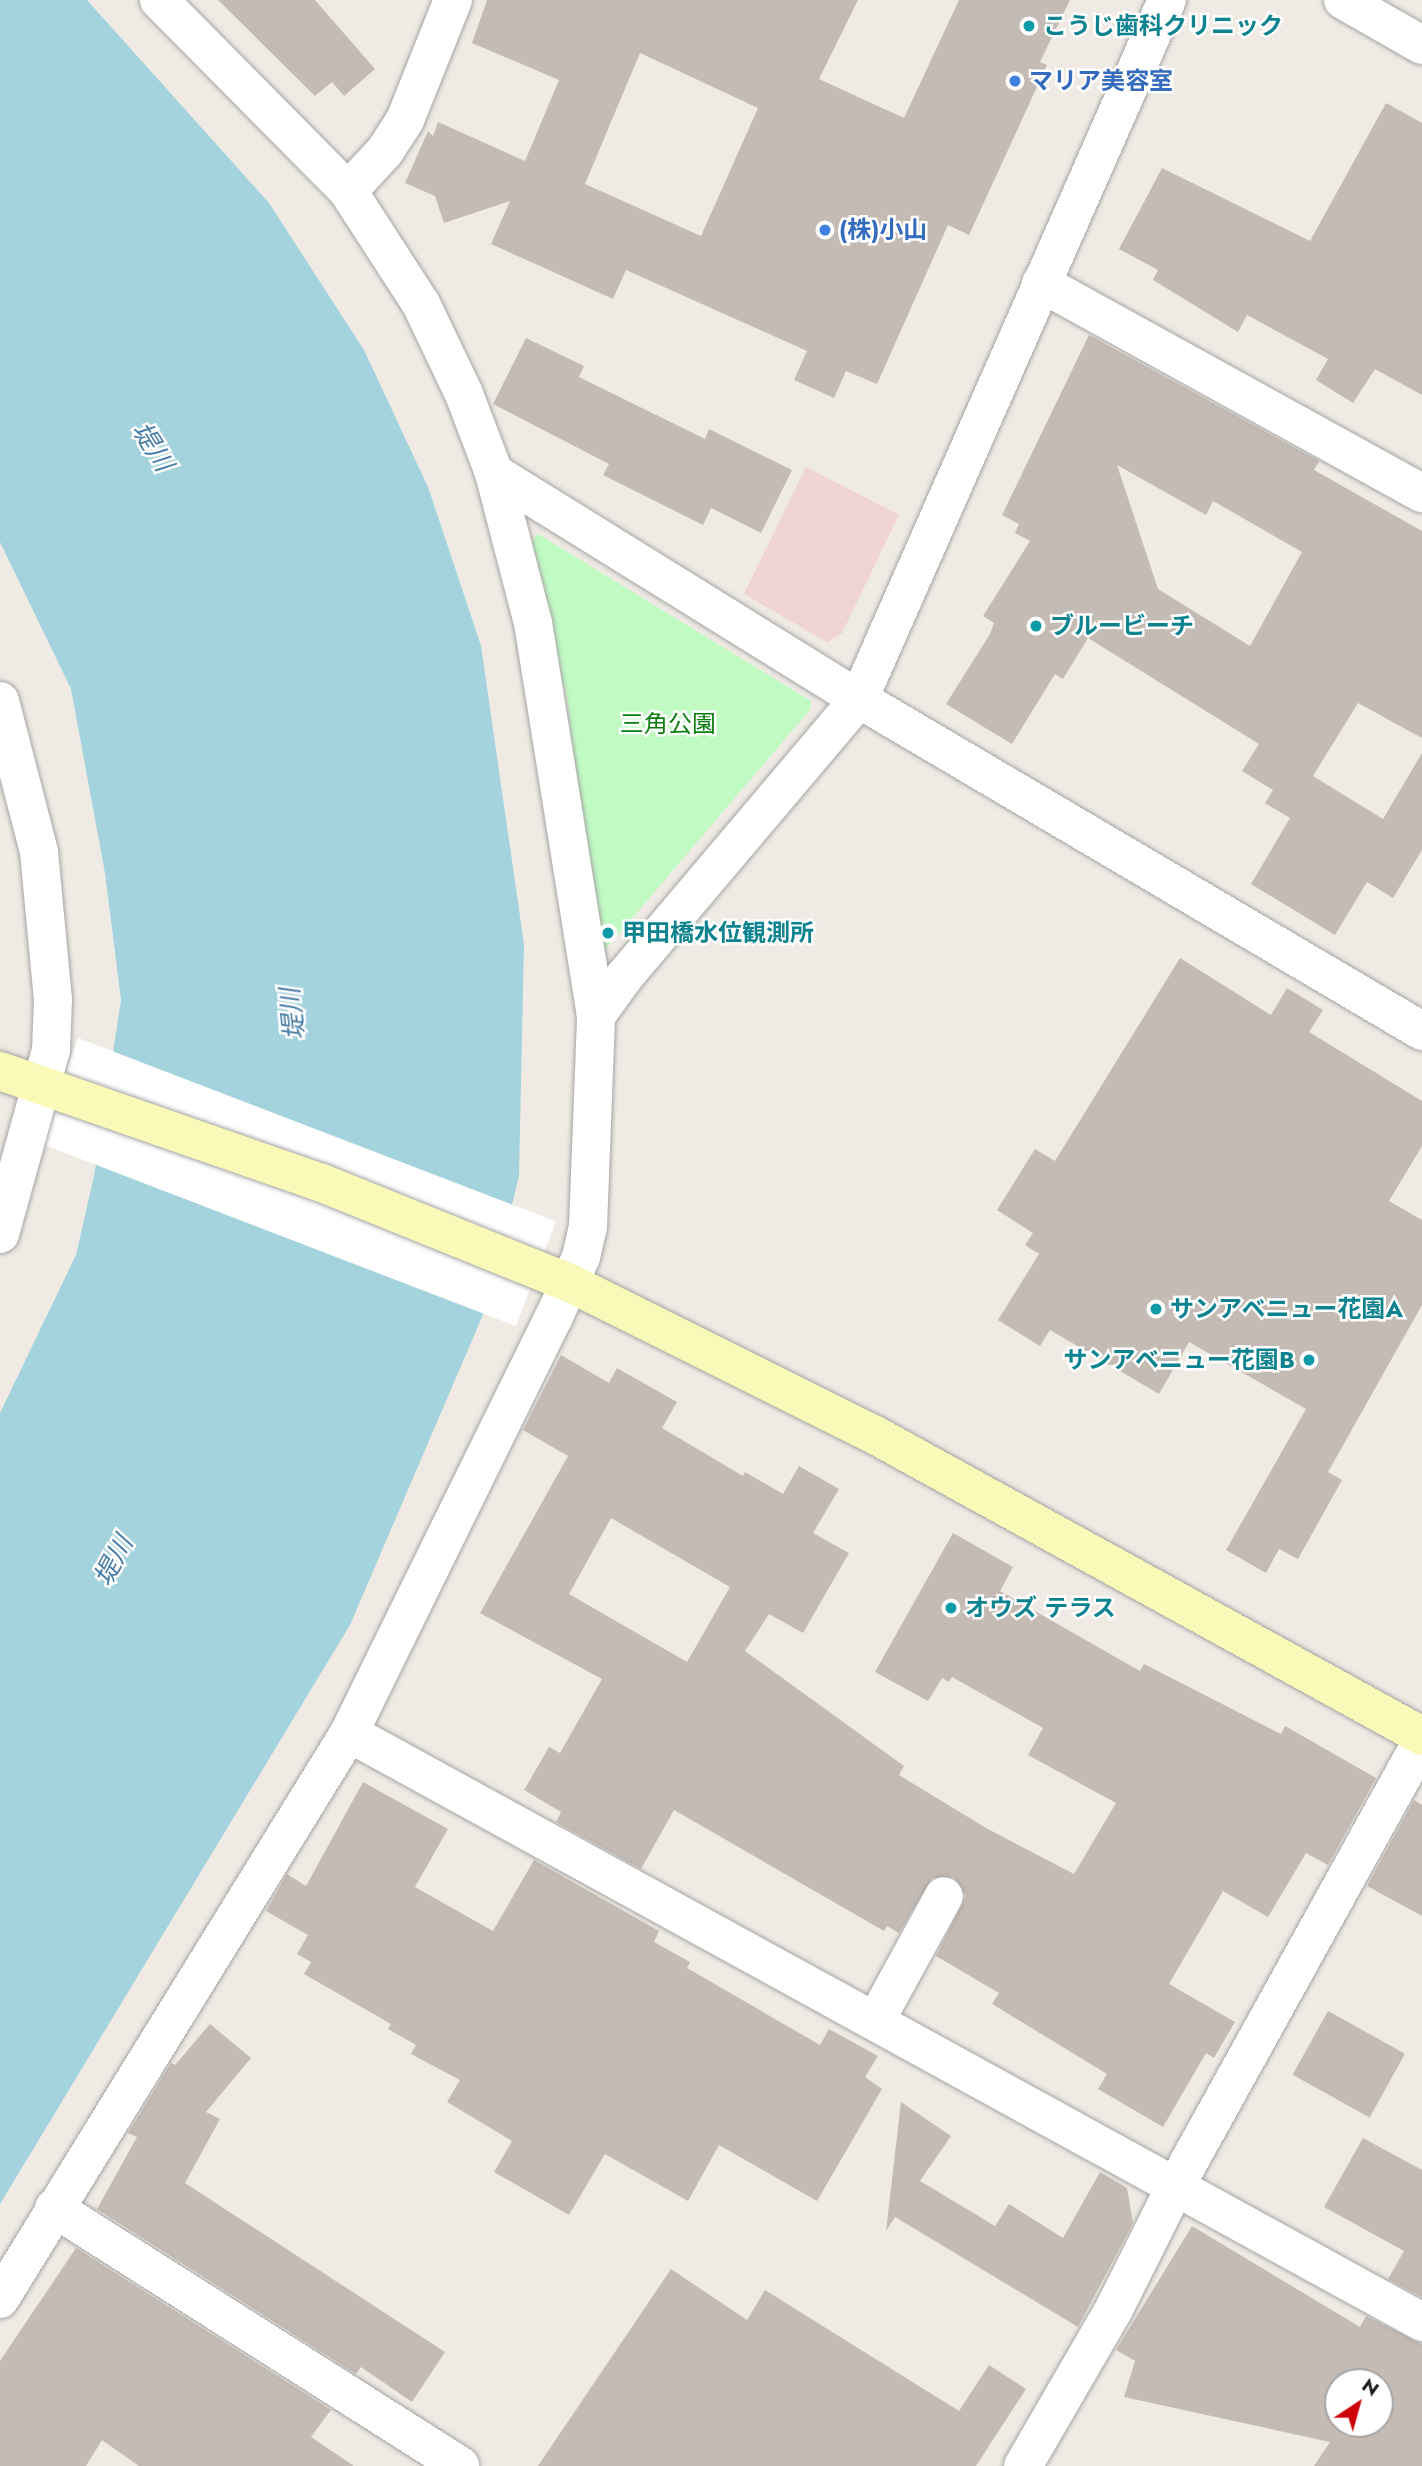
<!DOCTYPE html>
<meta charset="utf-8">
<style>
body{margin:0}
#map{position:relative;width:1422px;height:2466px;overflow:hidden;background:#efebe4;font-family:Jost,"Noto Sans JP",sans-serif}
div>[style]{position:absolute}
.commercial>*{inset:0;background:#f0d3d3}
.park>*{inset:0;background:#c1fac3}
.water>*{inset:0;background:#a4d3dd}
.pier>*{inset:0;background:#fff;transform-origin:0 0}
.building>*{inset:0;background:#c4bbb4;transform-origin:0 0}
.roads{filter:drop-shadow(0 0 2px #a5a5a5) drop-shadow(0 0 2px #a5a5a5)}
.street>*{height:38px;margin:-19px;padding:0 19px;transform-origin:19px;border-radius:19px;background:#fff}
.secondary>*{height:38px;margin:-19px;padding:0 19px;transform-origin:19px;border-radius:19px;background:#f9fab8}
.dots>*{width:19px;height:19px;translate:-50% -50%;box-sizing:border-box;border:4px solid #fff;border-radius:50%}
span{translate:-50% -50%;white-space:nowrap;text-align:center;line-height:1.15;-webkit-text-stroke:5px #fff;paint-order:stroke}
.culture-label{font-size:24px;color:#0d838f;font-weight:700}
.left{translate:0 -50%;text-align:left}
.right{translate:-100% -50%;text-align:right}
.shop-label{font-size:24px;color:#366cbe;font-weight:700}
.park-label{font-size:24px;color:#0b7e0f}
.water-label{font-size:26px;color:#477ba7;font-style:italic}
.north{position:absolute;left:1324px;top:2368px;width:70px;height:70px;box-sizing:border-box;background:#fff;border:2px solid #a5a5a5;border-radius:50%;rotate:36deg;font-size:19px;font-weight:700;line-height:28px;text-align:center;color:#1e1e1e}
.north::after{content:'';display:block;margin:auto;width:24px;height:32px;background:#cd0008;clip-path:polygon(50% 0,100% 100%,50% 72%,0 100%)}
</style>
<div id="map">
<div class="commercial">
<i style="clip-path:polygon(806px 467px,899px 515px,842px 633px,827px 642px,744px 594px)"></i>
</div>
<div class="park">
<i style="clip-path:polygon(538px 534px,811px 701px,810px 710px,604px 951px,577px 788px,567px 697px,530px 544px)"></i>
</div>
<div class="water">
<i style="clip-path:polygon(0 0,87px 0,269px 203px,364px 350px,428px 487px,481px 646px,524px 944px,519px 1176px,488px 1303px,350px 1625px,0 2204px,0 1413px,76px 1255px,94px 1176px,121px 1000px,105px 873px,71px 689px,0 542px)"></i>
</div>
<div class="pier">
<i style="left:78px;top:1038px;width:512px;height:112px;rotate:21deg"></i>
</div>
<div class="building">
<i style="clip-path:polygon(218px 0,315px 0,375px 69px,344px 96px,332px 82px,315px 96px)"></i>
<i style="clip-path:polygon(evenodd,487px 0,858px 0,819px 79px,904px 118px,959px 0,1070px 0,1040px 62px,1047px 65px,969px 235px,948px 225px,877px 384px,846px 371px,834px 398px,794px 380px,807px 351px,626px 270px,613px 299px,491px 244px,510px 201px,444px 223px,435px 196px,405px 183px,428px 131px,433px 136px,438px 122px,525px 161px,559px 80px,472px 43px,487px 0,640px 53px,758px 108px,701px 236px,585px 184px,640px 53px)"></i>
<i style="clip-path:polygon(1386px 103px,1422px 123px,1422px 395px,1375px 369px,1353px 403px,1316px 380px,1328px 359px,1247px 315px,1238px 332px,1153px 280px,1158px 270px,1119px 249px,1162px 168px,1310px 241px)"></i>
<i style="clip-path:polygon(evenodd,1089px 335px,1319px 461px,1314px 470px,1422px 531px,1422px 738px,1358px 703px,1313px 776px,1383px 819px,1422px 753px,1422px 850px,1393px 898px,1367px 882px,1335px 935px,1251px 884px,1290px 818px,1265px 803px,1273px 790px,1242px 771px,1259px 744px,1088px 638px,1063px 679px,1055px 674px,1012px 744px,946px 704px,990px 634px,994px 623px,983px 616px,1030px 541px,1015px 533px,1019px 524px,1002px 515px,1089px 335px,1117px 465px,1206px 515px,1213px 501px,1302px 552px,1250px 646px,1158px 589px,1117px 465px)"></i>
<i style="clip-path:polygon(526px 338px,584px 366px,579px 377px,705px 439px,709px 429px,792px 470px,761px 533px,711px 508px,703px 525px,603px 475px,609px 464px,493px 404px)"></i>
<i style="clip-path:polygon(1180px 958px,1271px 1015px,1287px 988px,1323px 1010px,1309px 1032px,1422px 1101px,1422px 1146px,1389px 1201px,1422px 1220px,1422px 1305px,1328px 1472px,1342px 1480px,1298px 1559px,1279px 1549px,1266px 1573px,1226px 1550px,1306px 1409px,1189px 1342px,1159px 1394px,1050px 1330px,1040px 1346px,998px 1320px,1039px 1254px,1025px 1245px,1033px 1233px,997px 1210px,1035px 1149px,1055px 1161px)"></i>
<i style="clip-path:polygon(evenodd,561px 1355px,609px 1383px,617px 1368px,677px 1402px,662px 1428px,743px 1476px,745px 1472px,783px 1494px,799px 1466px,839px 1489px,813px 1533px,849px 1553px,803px 1633px,769px 1614px,745px 1651px,904px 1766px,899px 1775px,986px 1828px,1074px 1874px,1116px 1803px,1028px 1755px,1043px 1728px,952px 1677px,949px 1682px,942px 1678px,928px 1701px,875px 1672px,953px 1533px,1013px 1567px,1000px 1591px,1140px 1671px,1144px 1664px,1281px 1734px,1285px 1726px,1376px 1778px,1328px 1865px,1306px 1853px,1268px 1917px,1223px 1891px,1169px 1984px,1235px 2022px,1214px 2058px,1206px 2053px,1163px 2127px,1098px 2089px,1107px 2074px,992px 2004px,999px 1993px,936px 1956px,966px 1896px,954px 1877px,932px 1878px,899px 1933px,887px 1926px,884px 1931px,674px 1810px,641px 1869px,556px 1822px,561px 1812px,524px 1790px,549px 1747px,560px 1753px,602px 1679px,480px 1613px,568px 1456px,523px 1430px,561px 1355px,611px 1518px,730px 1587px,687px 1662px,569px 1594px,611px 1518px)"></i>
<i style="clip-path:polygon(363px 1782px,448px 1829px,415px 1887px,493px 1931px,534px 1860px,659px 1931px,654px 1942px,690px 1962px,687px 1968px,820px 2045px,829px 2029px,878px 2056px,865px 2077px,882px 2089px,817px 2201px,719px 2145px,688px 2201px,605px 2154px,569px 2215px,494px 2172px,512px 2141px,447px 2102px,460px 2080px,411px 2054px,416px 2045px,388px 2029px,391px 2024px,304px 1974px,311px 1962px,297px 1954px,308px 1935px,266px 1911px,287px 1874px,306px 1886px)"></i>
<i style="clip-path:polygon(1414px 1800px,1422px 1805px,1422px 1916px,1367px 1886px)"></i>
<i style="left:1328px;top:2011px;width:88px;height:73px;rotate:29deg"></i>
<i style="clip-path:polygon(210px 2024px,251px 2058px,206px 2112px,220px 2119px,185px 2183px,445px 2352px,412px 2402px,361px 2367px,356px 2374px,97px 2209px,137px 2137px,128px 2133px,171px 2063px,175px 2065px)"></i>
<i style="clip-path:polygon(901px 2102px,951px 2136px,920px 2181px,995px 2226px,1009px 2204px,1063px 2238px,1100px 2172px,1127px 2188px,1133px 2223px,1078px 2327px,895px 2217px,886px 2231px)"></i>
<i style="clip-path:polygon(1363px 2138px,1422px 2170px,1422px 2297px,1388px 2279px,1404px 2251px,1324px 2207px)"></i>
<i style="clip-path:polygon(evenodd,1192px 2226px,1360px 2327px,1366px 2316px,1422px 2344px,1422px 2466px,1314px 2466px,1330px 2442px,1124px 2397px,1135px 2361px,1116px 2350px,1192px 2226px,1338px 2382px,1380px 2382px,1380px 2424px,1338px 2424px,1338px 2382px)"></i>
<i style="clip-path:polygon(76px 2248px,331px 2410px,311px 2437px,354px 2466px,139px 2466px,102px 2440px,86px 2466px,0 2466px,0 2361px)"></i>
<i style="clip-path:polygon(671px 2269px,747px 2320px,765px 2290px,959px 2411px,989px 2365px,1026px 2389px,976px 2466px,538px 2466px)"></i>
</div>
<div class="roads">
<div class="street">
<i style="left:1343px;top:0;width:91px;rotate:29.7deg"></i>
<i style="left:348px;top:191px;width:54px;rotate:-47.2deg"></i>
<i style="left:385px;top:151px;width:37px;rotate:-57deg"></i>
<i style="left:405px;top:120px;width:129px;rotate:-68.2deg"></i>
<i style="left:1041px;top:283px;width:435px;rotate:28.9deg"></i>
<i style="left:494px;top:473px;width:429px;rotate:31.8deg"></i>
<i style="left:859px;top:699px;width:654px;rotate:30.53deg"></i>
<i style="left:0;top:701px;width:156px;rotate:75.5deg"></i>
<i style="left:39px;top:852px;width:148px;rotate:84.6deg"></i>
<i style="left:53px;top:999px;width:51px;rotate:92.2deg"></i>
<i style="left:51px;top:1050px;width:191px;rotate:105.5deg"></i>
<i style="left:596px;top:1016px;width:48px;rotate:-54.3deg"></i>
<i style="left:624px;top:977px;width:364px;rotate:-49.8deg"></i>
<i style="left:859px;top:699px;width:764px;rotate:-66.22deg"></i>
<i style="left:349px;top:1733px;width:1224px;rotate:28.76deg"></i>
<i style="left:876px;top:2020px;width:141px;rotate:-61.3deg"></i>
<i style="left:54px;top:2208px;width:481px;rotate:32.4deg"></i>
<i style="left:0;top:2299px;width:665px;rotate:-58.34deg"></i>
<i style="left:349px;top:1733px;width:462px;rotate:-63.8deg"></i>
<i style="left:553px;top:1319px;width:68px;rotate:-65.7deg"></i>
<i style="left:581px;top:1257px;width:31px;rotate:-77deg"></i>
<i style="left:588px;top:1227px;width:211px;rotate:-87.8deg"></i>
<i style="left:596px;top:1016px;width:398px;rotate:-99.1deg"></i>
<i style="left:533px;top:623px;width:155px;rotate:-104.6deg"></i>
<i style="left:494px;top:473px;width:85px;rotate:-110.8deg"></i>
<i style="left:464px;top:394px;width:100px;rotate:-115.5deg"></i>
<i style="left:421px;top:304px;width:135px;rotate:-122.9deg"></i>
<i style="left:348px;top:191px;width:269px;rotate:-134.7deg"></i>
<i style="left:1023px;top:2466px;width:179px;rotate:-59.9deg"></i>
<i style="left:1113px;top:2311px;width:139px;rotate:-63.4deg"></i>
<i style="left:1175px;top:2187px;width:510px;rotate:-61.02deg"></i>
</div>
<div class="secondary">
<i style="left:0;top:1071px;width:341px;rotate:19.2deg"></i>
<i style="left:322px;top:1183px;width:267px;rotate:22deg"></i>
<i style="left:570px;top:1283px;width:341px;rotate:26.5deg"></i>
<i style="left:875px;top:1435px;width:624px;rotate:28.82deg"></i>
</div>
</div>
<div class="dots">
<i style="left:1029px;top:26px;background:#0f9aa8"></i>
<i style="left:1015px;top:81px;background:#3f7fe0"></i>
<i style="left:825px;top:230px;background:#3f7fe0"></i>
<i style="left:1036px;top:626px;background:#0f9aa8"></i>
<i style="left:608px;top:933px;background:#0f9aa8"></i>
<i style="left:1156px;top:1309px;background:#0f9aa8"></i>
<i style="left:1309px;top:1360px;background:#0f9aa8"></i>
<i style="left:951px;top:1608px;background:#0f9aa8"></i>
</div>
<div class="culture-label">
<span class="left" style="left:1043px;top:26px">こうじ歯科クリニック</span>
<span class="left" style="left:1050px;top:626px">ブルービーチ</span>
<span class="left" style="left:622px;top:933px">甲田橋水位観測所</span>
<span class="left" style="left:1170px;top:1309px">サンアベニュー花園A</span>
<span class="right" style="left:1295px;top:1360px">サンアベニュー花園B</span>
<span class="left" style="left:965px;top:1608px">オウズ テラス</span>
</div>
<div class="shop-label">
<span class="left" style="left:1029px;top:81px">マリア美容室</span>
<span class="left" style="left:839px;top:230px">(株)小山</span>
</div>
<div class="park-label">
<span style="left:668px;top:724px">三角公園</span>
</div>
<div class="water-label">
<span style="left:152px;top:447px;rotate:58deg">堤川</span>
<span style="left:293px;top:1014px;rotate:-96deg">堤川</span>
<span style="left:114px;top:1561px;rotate:-62deg">堤川</span>
</div>
<div class="north">N</div>
</div>
